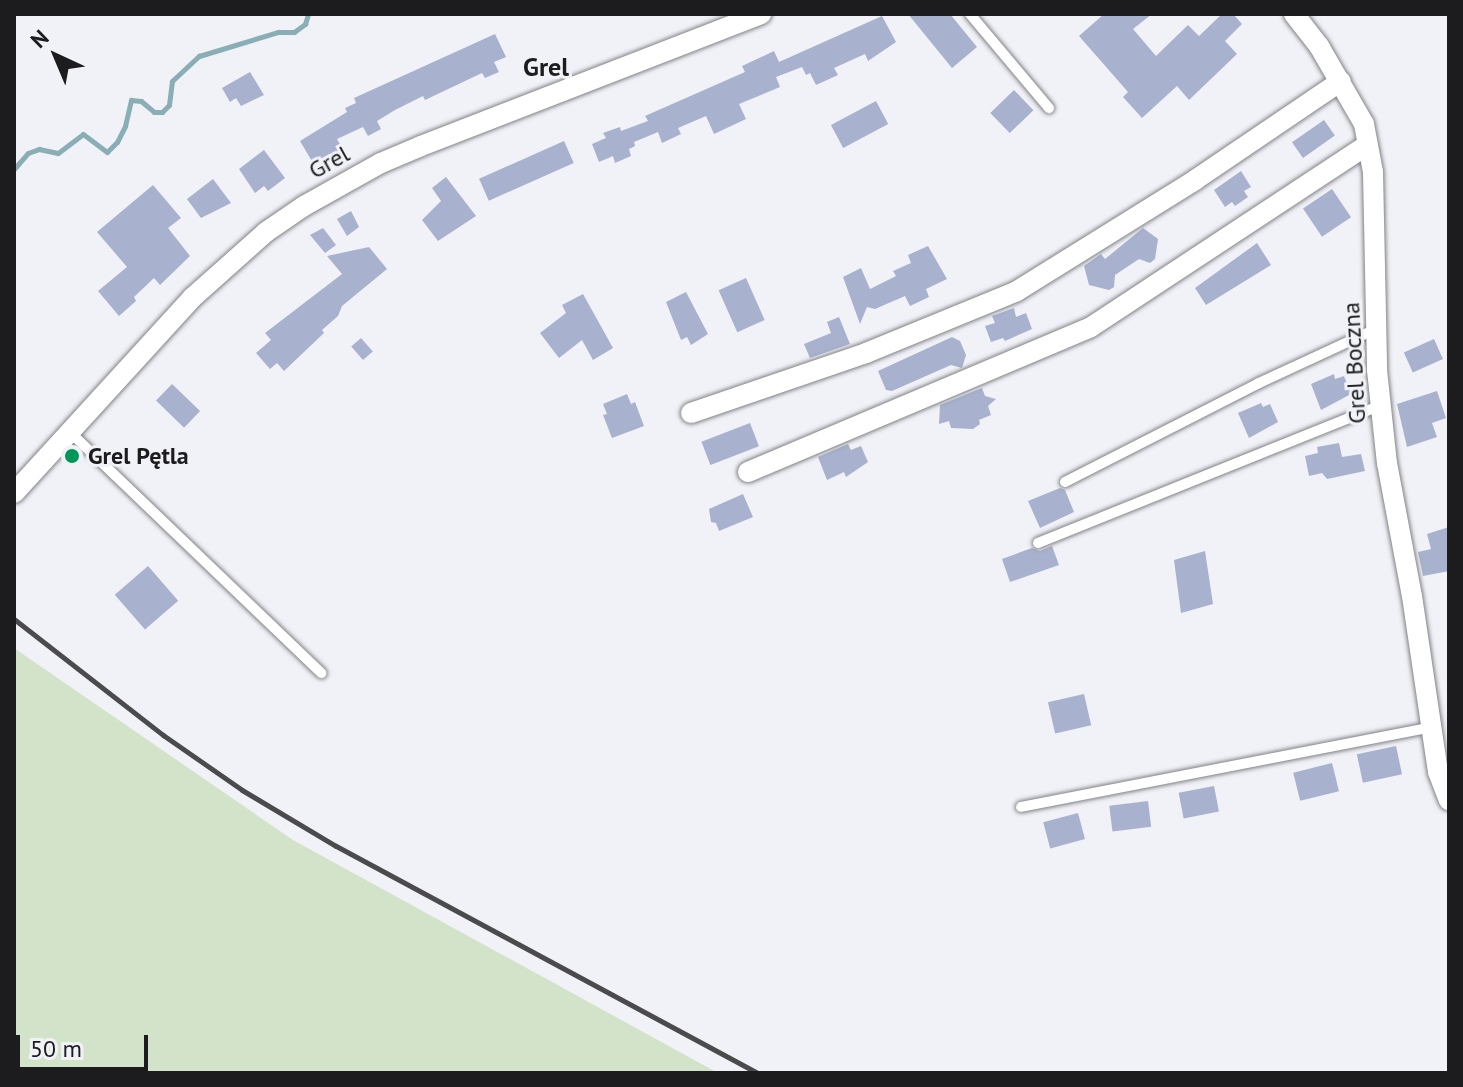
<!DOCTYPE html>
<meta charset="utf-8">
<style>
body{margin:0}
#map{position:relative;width:1463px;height:1087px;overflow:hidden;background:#f1f2f7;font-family:"PT Sans",sans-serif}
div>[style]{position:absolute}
.green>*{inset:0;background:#d2e3ca}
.stream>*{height:5px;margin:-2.5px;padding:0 2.5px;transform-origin:2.5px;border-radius:2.5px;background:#8aaeb6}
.building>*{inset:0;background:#a8b1cd;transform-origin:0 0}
.roads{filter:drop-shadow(0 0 2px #818287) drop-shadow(0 0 2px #818287)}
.service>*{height:10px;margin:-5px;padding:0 5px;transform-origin:5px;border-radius:5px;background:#fff}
.minor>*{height:20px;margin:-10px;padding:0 10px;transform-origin:10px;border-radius:10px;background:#fff}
.rail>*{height:5px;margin:-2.5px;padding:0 2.5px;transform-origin:2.5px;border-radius:2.5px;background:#4b4b4e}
.dots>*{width:22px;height:22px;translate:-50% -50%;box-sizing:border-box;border:4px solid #f1f2f7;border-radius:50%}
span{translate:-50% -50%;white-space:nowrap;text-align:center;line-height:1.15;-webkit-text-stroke:6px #f1f2f7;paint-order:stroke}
.street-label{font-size:24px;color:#1c1c1e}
.poi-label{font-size:24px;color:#1c1c1e;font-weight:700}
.left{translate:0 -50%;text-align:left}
.neighbourhood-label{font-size:26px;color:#1c1c1e;font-weight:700}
.frame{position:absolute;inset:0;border:16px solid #1c1c1e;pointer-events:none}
.north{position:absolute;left:16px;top:16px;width:80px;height:80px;-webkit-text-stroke:6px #f1f2f7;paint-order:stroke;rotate:316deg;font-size:22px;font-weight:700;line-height:32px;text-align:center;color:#1c1c1e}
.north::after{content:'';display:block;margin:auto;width:28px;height:36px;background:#1c1c1e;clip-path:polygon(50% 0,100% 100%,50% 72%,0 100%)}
.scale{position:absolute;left:16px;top:1035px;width:132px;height:36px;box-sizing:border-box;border:4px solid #1c1c1e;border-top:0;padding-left:10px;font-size:24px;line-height:28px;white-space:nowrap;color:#1c1c1e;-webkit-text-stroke:6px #f1f2f7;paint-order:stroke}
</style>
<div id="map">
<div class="green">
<i style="clip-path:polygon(14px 648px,293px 840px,718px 1073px,14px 1073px)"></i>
</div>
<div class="stream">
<i style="left:14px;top:169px;width:21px;rotate:-49deg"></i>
<i style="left:28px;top:153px;width:12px;rotate:-20deg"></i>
<i style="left:39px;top:149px;width:19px;rotate:12deg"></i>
<i style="left:58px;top:153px;width:31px;rotate:-37deg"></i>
<i style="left:83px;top:134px;width:30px;rotate:37deg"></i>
<i style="left:107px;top:152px;width:14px;rotate:-45deg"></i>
<i style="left:117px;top:142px;width:18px;rotate:-63deg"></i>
<i style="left:125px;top:126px;width:27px;rotate:-77deg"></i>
<i style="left:131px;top:100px;width:10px;rotate:6deg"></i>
<i style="left:141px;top:101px;width:17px;rotate:40deg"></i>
<i style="left:154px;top:112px;width:8px"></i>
<i style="left:162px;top:112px;width:10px;rotate:-45deg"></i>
<i style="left:169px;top:105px;width:24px;rotate:-83deg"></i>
<i style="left:172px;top:81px;width:37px;rotate:-43deg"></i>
<i style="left:199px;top:56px;width:83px;rotate:-16.9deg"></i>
<i style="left:278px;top:32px;width:16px"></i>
<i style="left:294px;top:32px;width:14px;rotate:-36deg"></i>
<i style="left:305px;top:24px;width:10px;rotate:-73deg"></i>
</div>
<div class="building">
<i style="clip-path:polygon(908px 14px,950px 14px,977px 47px,952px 68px)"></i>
<i style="clip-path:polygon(1104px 14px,1152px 14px,1133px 29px,1156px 56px,1188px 25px,1199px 36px,1222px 14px,1233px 14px,1242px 24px,1225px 41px,1237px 54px,1189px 100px,1177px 86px,1142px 118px,1123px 97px,1128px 92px,1079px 36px)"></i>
<i style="clip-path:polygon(882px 16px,896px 42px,868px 61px,865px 54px,834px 68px,838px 75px,816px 85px,810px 73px,806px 75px,802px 67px,776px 77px,780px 87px,739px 104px,746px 119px,714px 134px,706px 116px,678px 128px,681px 134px,662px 143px,658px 132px,634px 142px,635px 146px,629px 149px,631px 156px,615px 163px,613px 156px,599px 162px,592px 144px,606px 138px,603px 133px,620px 127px,621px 131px,648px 121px,645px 116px,745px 72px,742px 66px,774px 51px,779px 62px)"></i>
<i style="clip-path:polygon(495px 34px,506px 57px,494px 62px,499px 72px,485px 78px,482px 73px,425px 100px,423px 96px,395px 110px,377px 121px,381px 129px,368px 136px,363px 127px,337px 139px,347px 156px,335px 163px,330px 154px,313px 163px,300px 141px,347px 112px,345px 108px,356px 103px,354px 98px)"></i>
<i style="clip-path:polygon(250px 72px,264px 95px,241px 106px,236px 98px,230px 102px,222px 88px)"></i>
<i style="left:1014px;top:90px;width:28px;height:33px;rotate:46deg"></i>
<i style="left:876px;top:101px;width:26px;height:51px;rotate:62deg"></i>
<i style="left:1324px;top:120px;width:19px;height:39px;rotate:55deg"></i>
<i style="left:564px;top:141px;width:24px;height:93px;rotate:66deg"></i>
<i style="clip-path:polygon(264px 150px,285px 178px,268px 191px,264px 186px,255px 193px,239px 169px)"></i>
<i style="clip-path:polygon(1241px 171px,1251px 187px,1244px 191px,1248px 197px,1235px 206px,1232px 202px,1225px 207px,1214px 190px)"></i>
<i style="clip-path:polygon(446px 177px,476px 216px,438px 241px,422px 220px,441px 201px,432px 188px)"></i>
<i style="clip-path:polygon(213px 179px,231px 203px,201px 218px,187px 199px)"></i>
<i style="clip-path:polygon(153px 185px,181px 218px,168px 228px,190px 256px,160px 285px,154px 278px,134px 297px,136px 301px,119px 316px,98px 291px,127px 267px,97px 232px)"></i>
<i style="left:1332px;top:189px;width:34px;height:35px;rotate:56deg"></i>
<i style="clip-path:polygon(351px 211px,359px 227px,347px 236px,337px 219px)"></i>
<i style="clip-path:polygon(323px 228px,336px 245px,325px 253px,310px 235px)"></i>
<i style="clip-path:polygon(1143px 228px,1158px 239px,1155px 259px,1150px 263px,1139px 259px,1115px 275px,1114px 287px,1109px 290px,1089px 285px,1084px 266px,1101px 254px,1105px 259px)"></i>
<i style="clip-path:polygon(1257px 243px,1271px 265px,1206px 305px,1195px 288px)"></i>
<i style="clip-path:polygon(928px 246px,947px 279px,926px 289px,929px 297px,910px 306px,905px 296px,875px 309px,867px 307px,860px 324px,843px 277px,861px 268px,870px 289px,896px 276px,893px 271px,911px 263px,908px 255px)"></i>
<i style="clip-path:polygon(369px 247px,387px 269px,342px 306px,338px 316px,322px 330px,324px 333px,284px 371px,277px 363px,270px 369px,256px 353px,271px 340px,265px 333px,342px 274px,327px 256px)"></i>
<i style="left:746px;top:278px;width:46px;height:30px;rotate:66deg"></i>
<i style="clip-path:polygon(686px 292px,708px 334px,691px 345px,687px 337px,681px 340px,666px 302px)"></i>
<i style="clip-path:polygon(583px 294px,613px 348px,593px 360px,582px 340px,559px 358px,540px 333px,566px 313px,562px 305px)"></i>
<i style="clip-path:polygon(1014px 308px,1016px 317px,1026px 313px,1032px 329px,1005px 341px,1003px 338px,991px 342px,985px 326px,995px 323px,992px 316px)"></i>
<i style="clip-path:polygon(839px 317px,850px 344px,810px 358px,804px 344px,831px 333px,827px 322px)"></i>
<i style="clip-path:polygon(952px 337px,960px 341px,966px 355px,962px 368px,951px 365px,892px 391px,886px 390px,878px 371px)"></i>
<i style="left:361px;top:338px;width:18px;height:13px;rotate:49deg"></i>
<i style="left:1434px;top:339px;width:22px;height:33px;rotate:66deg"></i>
<i style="clip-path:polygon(1334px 374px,1335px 379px,1344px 376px,1351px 394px,1321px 410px,1311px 384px)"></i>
<i style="left:172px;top:384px;width:39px;height:23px;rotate:44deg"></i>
<i style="clip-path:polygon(982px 388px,985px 396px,996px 399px,988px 406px,991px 415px,979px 420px,980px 424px,973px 429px,951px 428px,949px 421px,939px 424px,940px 405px)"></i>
<i style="clip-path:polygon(1437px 391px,1446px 418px,1432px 423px,1437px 437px,1407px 447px,1397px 404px)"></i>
<i style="clip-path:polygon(627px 394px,631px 404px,635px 402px,644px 426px,612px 438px,603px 415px,607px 414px,603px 404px)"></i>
<i style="clip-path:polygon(1261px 403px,1263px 407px,1270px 404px,1278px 422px,1249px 438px,1238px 413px)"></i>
<i style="left:750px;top:423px;width:25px;height:52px;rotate:69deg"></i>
<i style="clip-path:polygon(1339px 443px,1342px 457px,1361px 454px,1365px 471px,1327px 479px,1322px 473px,1309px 476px,1305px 456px,1318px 453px,1317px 447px)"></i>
<i style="clip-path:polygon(848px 444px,851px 450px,861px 446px,868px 462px,846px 477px,844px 472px,827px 480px,818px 457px)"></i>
<i style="clip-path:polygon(1060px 488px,1065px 490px,1074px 512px,1040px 528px,1028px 501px)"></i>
<i style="clip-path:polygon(743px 494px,753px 517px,719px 531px,716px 523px,711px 522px,709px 509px)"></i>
<i style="clip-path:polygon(1449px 527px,1449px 571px,1423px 576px,1418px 552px,1431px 549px,1427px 534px)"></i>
<i style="clip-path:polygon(1052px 546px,1059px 565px,1010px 582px,1002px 559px,1032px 548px,1040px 551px)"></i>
<i style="clip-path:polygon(1205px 551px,1213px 604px,1181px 613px,1174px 560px)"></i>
<i style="left:148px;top:566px;width:46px;height:44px;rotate:49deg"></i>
<i style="left:1084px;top:694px;width:32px;height:37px;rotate:77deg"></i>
<i style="left:1396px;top:746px;width:29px;height:40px;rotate:78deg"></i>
<i style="left:1332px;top:763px;width:29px;height:40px;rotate:76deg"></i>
<i style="left:1214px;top:786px;width:26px;height:36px;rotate:79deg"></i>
<i style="left:1148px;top:801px;width:26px;height:39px;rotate:83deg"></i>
<i style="left:1078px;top:813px;width:27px;height:36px;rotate:75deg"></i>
</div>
<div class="roads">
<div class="service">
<i style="left:970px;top:14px;width:123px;rotate:50deg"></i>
<i style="left:71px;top:433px;width:347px;rotate:43.8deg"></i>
<i style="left:1065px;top:482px;width:218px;rotate:-27deg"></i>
<i style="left:1259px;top:383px;width:129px;rotate:-24.8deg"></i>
<i style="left:1038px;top:543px;width:370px;rotate:-21.9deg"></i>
<i style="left:1021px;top:807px;width:419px;rotate:-11deg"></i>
</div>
<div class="minor">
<i style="left:1294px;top:14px;width:41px;rotate:52deg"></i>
<i style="left:1319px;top:46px;width:90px;rotate:60deg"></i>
<i style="left:1364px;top:124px;width:49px;rotate:79.4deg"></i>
<i style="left:1373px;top:172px;width:198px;rotate:88.8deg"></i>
<i style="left:1377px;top:370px;width:94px;rotate:83.9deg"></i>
<i style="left:1387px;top:463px;width:135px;rotate:79.4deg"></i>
<i style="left:1412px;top:596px;width:178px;rotate:81.6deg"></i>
<i style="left:1438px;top:772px;width:30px;rotate:69deg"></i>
<i style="left:691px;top:413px;width:185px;rotate:-18.9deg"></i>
<i style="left:866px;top:353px;width:163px;rotate:-22.3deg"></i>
<i style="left:1017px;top:291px;width:210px;rotate:-31.9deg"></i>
<i style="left:1195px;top:180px;width:176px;rotate:-34.1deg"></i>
<i style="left:748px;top:472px;width:372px;rotate:-22.9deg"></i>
<i style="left:1091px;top:327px;width:331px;rotate:-33.4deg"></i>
<i style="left:14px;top:493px;width:264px;rotate:-47.6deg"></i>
<i style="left:192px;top:298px;width:99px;rotate:-41.7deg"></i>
<i style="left:266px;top:232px;width:46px;rotate:-34.4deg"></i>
<i style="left:304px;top:206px;width:88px;rotate:-29.2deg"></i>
<i style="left:381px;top:163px;width:43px;rotate:-23deg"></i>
<i style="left:421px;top:146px;width:365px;rotate:-21.2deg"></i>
</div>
</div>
<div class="rail">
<i style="left:14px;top:619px;width:189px;rotate:37.9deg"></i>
<i style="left:163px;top:735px;width:96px;rotate:34.8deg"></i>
<i style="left:242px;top:790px;width:109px;rotate:30.8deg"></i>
<i style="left:336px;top:846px;width:479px;rotate:28.3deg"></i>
</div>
<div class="dots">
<i style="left:72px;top:456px;background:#009759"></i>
</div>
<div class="street-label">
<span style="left:329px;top:162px;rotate:-29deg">Grel</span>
<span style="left:1354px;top:363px;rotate:-93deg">Grel Boczna</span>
</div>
<div class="poi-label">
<span class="left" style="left:88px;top:456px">Grel Pętla</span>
</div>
<div class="neighbourhood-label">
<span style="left:546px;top:67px">Grel</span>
</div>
<div class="frame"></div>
<div class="north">N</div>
<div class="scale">50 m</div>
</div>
